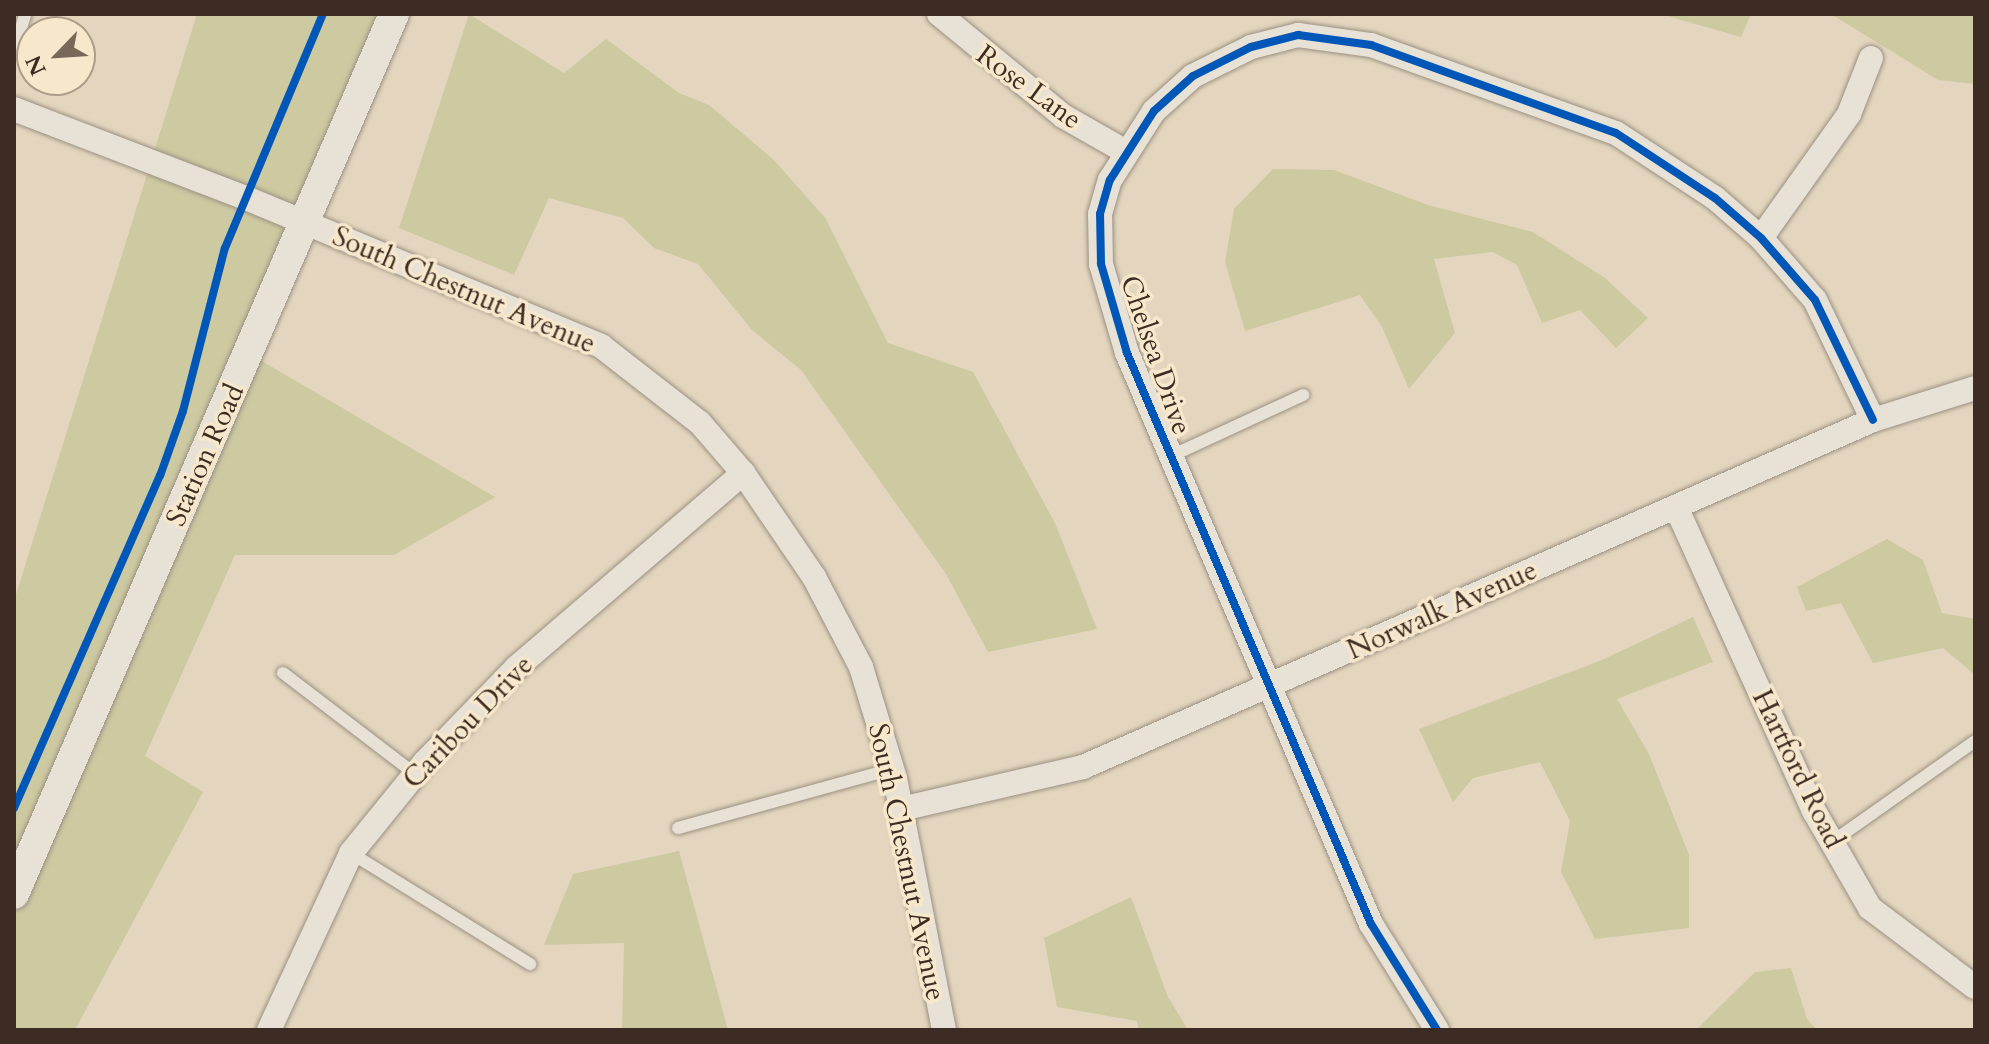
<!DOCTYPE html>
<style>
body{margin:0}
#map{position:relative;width:1989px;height:1044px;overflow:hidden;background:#e4d6be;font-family:Cardo,serif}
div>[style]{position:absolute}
.green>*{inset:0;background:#cdc9a1}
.roads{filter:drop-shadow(0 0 2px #9b9183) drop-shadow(0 0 2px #9b9183)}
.service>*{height:12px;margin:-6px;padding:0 6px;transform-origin:6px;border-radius:6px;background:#e8e1d5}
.minor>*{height:24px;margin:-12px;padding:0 12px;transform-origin:12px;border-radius:12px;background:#e8e1d5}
.tertiary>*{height:30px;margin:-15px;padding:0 15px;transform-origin:15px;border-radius:15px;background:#e8e1d5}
.cycleway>*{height:8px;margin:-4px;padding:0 4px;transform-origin:4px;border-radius:4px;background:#0057b8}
span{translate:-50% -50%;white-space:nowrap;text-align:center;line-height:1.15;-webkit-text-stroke:7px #f7e7cb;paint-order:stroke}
.street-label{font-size:28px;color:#3c2c24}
.frame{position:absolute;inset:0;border:16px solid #3c2c24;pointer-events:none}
.north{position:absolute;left:16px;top:16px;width:80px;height:80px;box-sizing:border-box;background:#f7e7cb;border:2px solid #ac9c88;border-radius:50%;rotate:245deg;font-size:22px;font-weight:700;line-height:32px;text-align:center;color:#3c2c24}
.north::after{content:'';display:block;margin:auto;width:28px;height:36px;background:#77685a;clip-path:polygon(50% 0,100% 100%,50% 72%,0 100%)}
</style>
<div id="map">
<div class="green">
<i style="clip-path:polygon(197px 14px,396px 14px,253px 356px,495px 497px,394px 555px,235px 555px,145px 756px,203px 792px,75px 1030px,14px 1030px,14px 601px)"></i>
<i style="clip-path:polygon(469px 14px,564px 73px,606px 39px,679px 93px,709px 105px,774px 160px,826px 219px,888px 343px,973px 372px,1055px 523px,1097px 629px,988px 652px,946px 574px,801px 370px,752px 330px,698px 264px,654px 248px,623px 218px,549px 198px,514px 275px,399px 228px)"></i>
<i style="clip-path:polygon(1660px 14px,1751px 14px,1741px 37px)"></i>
<i style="clip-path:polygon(1831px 14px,1975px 14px,1975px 84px,1938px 80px)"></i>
<i style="clip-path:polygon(1273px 169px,1334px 170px,1428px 205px,1533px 232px,1605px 278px,1648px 318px,1616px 348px,1580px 310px,1542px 323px,1517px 265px,1493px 252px,1434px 259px,1455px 333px,1409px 389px,1382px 327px,1360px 295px,1245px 331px,1225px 262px,1234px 209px)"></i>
<i style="clip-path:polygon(1887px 539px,1923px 560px,1942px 613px,1975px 619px,1975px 675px,1943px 648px,1873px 663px,1841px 603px,1806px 611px,1797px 587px)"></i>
<i style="clip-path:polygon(1693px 617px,1713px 662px,1617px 699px,1649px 754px,1689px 855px,1689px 928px,1595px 939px,1561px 872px,1570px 821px,1540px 762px,1473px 778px,1453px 802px,1419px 729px,1602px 660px)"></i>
<i style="clip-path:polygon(679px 851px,728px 1030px,622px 1030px,624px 943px,544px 945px,573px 874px)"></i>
<i style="clip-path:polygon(1131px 897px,1168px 997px,1188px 1030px,1139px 1030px,1137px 1021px,1057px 1007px,1044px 938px)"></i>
<i style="clip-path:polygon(1791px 968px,1807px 1019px,1817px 1030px,1696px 1030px,1755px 972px)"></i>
</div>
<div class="roads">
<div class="service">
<i style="left:14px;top:51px;width:39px;rotate:-73deg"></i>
<i style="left:1169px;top:457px;width:148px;rotate:-24.8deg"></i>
<i style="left:283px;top:673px;width:166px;rotate:37.4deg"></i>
<i style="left:678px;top:828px;width:222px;rotate:-15.4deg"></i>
<i style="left:1832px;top:842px;width:175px;rotate:-35.2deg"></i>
<i style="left:351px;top:853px;width:211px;rotate:31.8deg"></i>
</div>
<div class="minor">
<i style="left:939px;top:14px;width:161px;rotate:39.4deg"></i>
<i style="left:1063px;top:116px;width:73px;rotate:29.7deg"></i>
<i style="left:14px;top:109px;width:248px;rotate:21deg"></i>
<i style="left:246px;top:198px;width:385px;rotate:22.6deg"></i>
<i style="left:601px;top:346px;width:125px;rotate:37.9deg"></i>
<i style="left:700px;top:423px;width:66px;rotate:49.3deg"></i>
<i style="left:743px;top:473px;width:126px;rotate:55.7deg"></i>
<i style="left:814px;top:577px;width:102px;rotate:62.4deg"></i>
<i style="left:861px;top:667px;width:116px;rotate:73deg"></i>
<i style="left:895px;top:778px;width:257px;rotate:79deg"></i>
<i style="left:1761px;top:238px;width:152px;rotate:-54.6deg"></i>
<i style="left:1849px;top:114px;width:60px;rotate:-68.6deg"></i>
<i style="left:1676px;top:507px;width:334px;rotate:65.6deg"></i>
<i style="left:1814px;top:811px;width:112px;rotate:60deg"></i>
<i style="left:1870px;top:908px;width:131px;rotate:37deg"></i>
<i style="left:901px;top:809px;width:187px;rotate:-13deg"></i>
<i style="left:1083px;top:767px;width:863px;rotate:-23.71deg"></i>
<i style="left:1873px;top:420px;width:107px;rotate:-17.4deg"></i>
<i style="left:269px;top:1030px;width:195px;rotate:-65.1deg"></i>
<i style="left:351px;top:853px;width:117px;rotate:-50.9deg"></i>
<i style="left:425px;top:762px;width:132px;rotate:-45.9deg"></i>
<i style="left:517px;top:667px;width:298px;rotate:-40.6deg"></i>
<i style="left:1437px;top:1030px;width:125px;rotate:-121.9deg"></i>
<i style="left:1371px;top:924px;width:621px;rotate:-113.14deg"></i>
<i style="left:1127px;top:353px;width:93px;rotate:-106.3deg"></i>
<i style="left:1101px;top:264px;width:50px;rotate:-91.1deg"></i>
<i style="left:1100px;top:214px;width:35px;rotate:-74deg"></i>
<i style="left:1110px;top:180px;width:82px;rotate:-57.5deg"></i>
<i style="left:1154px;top:111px;width:52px;rotate:-41.9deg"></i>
<i style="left:1193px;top:76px;width:65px;rotate:-26.6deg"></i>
<i style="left:1251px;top:47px;width:49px;rotate:-14.3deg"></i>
<i style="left:1298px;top:35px;width:74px;rotate:7.8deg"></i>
<i style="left:1371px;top:45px;width:260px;rotate:19.8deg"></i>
<i style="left:1616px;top:133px;width:118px;rotate:33.3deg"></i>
<i style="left:1715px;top:198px;width:61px;rotate:41deg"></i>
<i style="left:1761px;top:238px;width:82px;rotate:48.9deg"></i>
<i style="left:1815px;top:300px;width:133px;rotate:64.2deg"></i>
</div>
<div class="tertiary">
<i style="left:14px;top:894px;width:959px;rotate:-66.64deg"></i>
</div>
</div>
<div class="cycleway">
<i style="left:14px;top:808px;width:363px;rotate:-66.3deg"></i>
<i style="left:160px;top:476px;width:69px;rotate:-70.5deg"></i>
<i style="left:183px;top:411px;width:168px;rotate:-75.6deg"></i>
<i style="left:225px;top:248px;width:254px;rotate:-67.3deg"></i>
<i style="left:1437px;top:1030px;width:125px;rotate:-121.9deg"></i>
<i style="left:1371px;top:924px;width:621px;rotate:-113.14deg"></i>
<i style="left:1127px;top:353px;width:93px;rotate:-106.3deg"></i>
<i style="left:1101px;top:264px;width:50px;rotate:-91.1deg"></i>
<i style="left:1100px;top:214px;width:35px;rotate:-74deg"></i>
<i style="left:1110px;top:180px;width:82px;rotate:-57.5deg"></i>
<i style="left:1154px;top:111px;width:52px;rotate:-41.9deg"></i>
<i style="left:1193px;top:76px;width:65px;rotate:-26.6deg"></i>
<i style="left:1251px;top:47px;width:49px;rotate:-14.3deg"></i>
<i style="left:1298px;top:35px;width:74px;rotate:7.8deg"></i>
<i style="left:1371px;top:45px;width:260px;rotate:19.8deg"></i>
<i style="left:1616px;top:133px;width:118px;rotate:33.3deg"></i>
<i style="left:1715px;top:198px;width:61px;rotate:41deg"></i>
<i style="left:1761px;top:238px;width:82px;rotate:48.9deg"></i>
<i style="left:1815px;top:300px;width:133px;rotate:64.2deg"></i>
</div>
<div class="street-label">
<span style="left:1029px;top:87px;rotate:36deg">Rose Lane</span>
<span style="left:464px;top:290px;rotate:23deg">South Chestnut Avenue</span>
<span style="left:1156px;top:355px;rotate:71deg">Chelsea Drive</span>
<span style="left:205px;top:455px;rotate:-66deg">Station Road</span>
<span style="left:1442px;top:610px;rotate:-24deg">Norwalk Avenue</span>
<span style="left:468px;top:722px;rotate:-46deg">Caribou Drive</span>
<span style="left:1798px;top:769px;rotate:64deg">Hartford Road</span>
<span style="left:907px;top:862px;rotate:78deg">South Chestnut Avenue</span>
</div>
<div class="frame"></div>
<div class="north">N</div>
</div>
